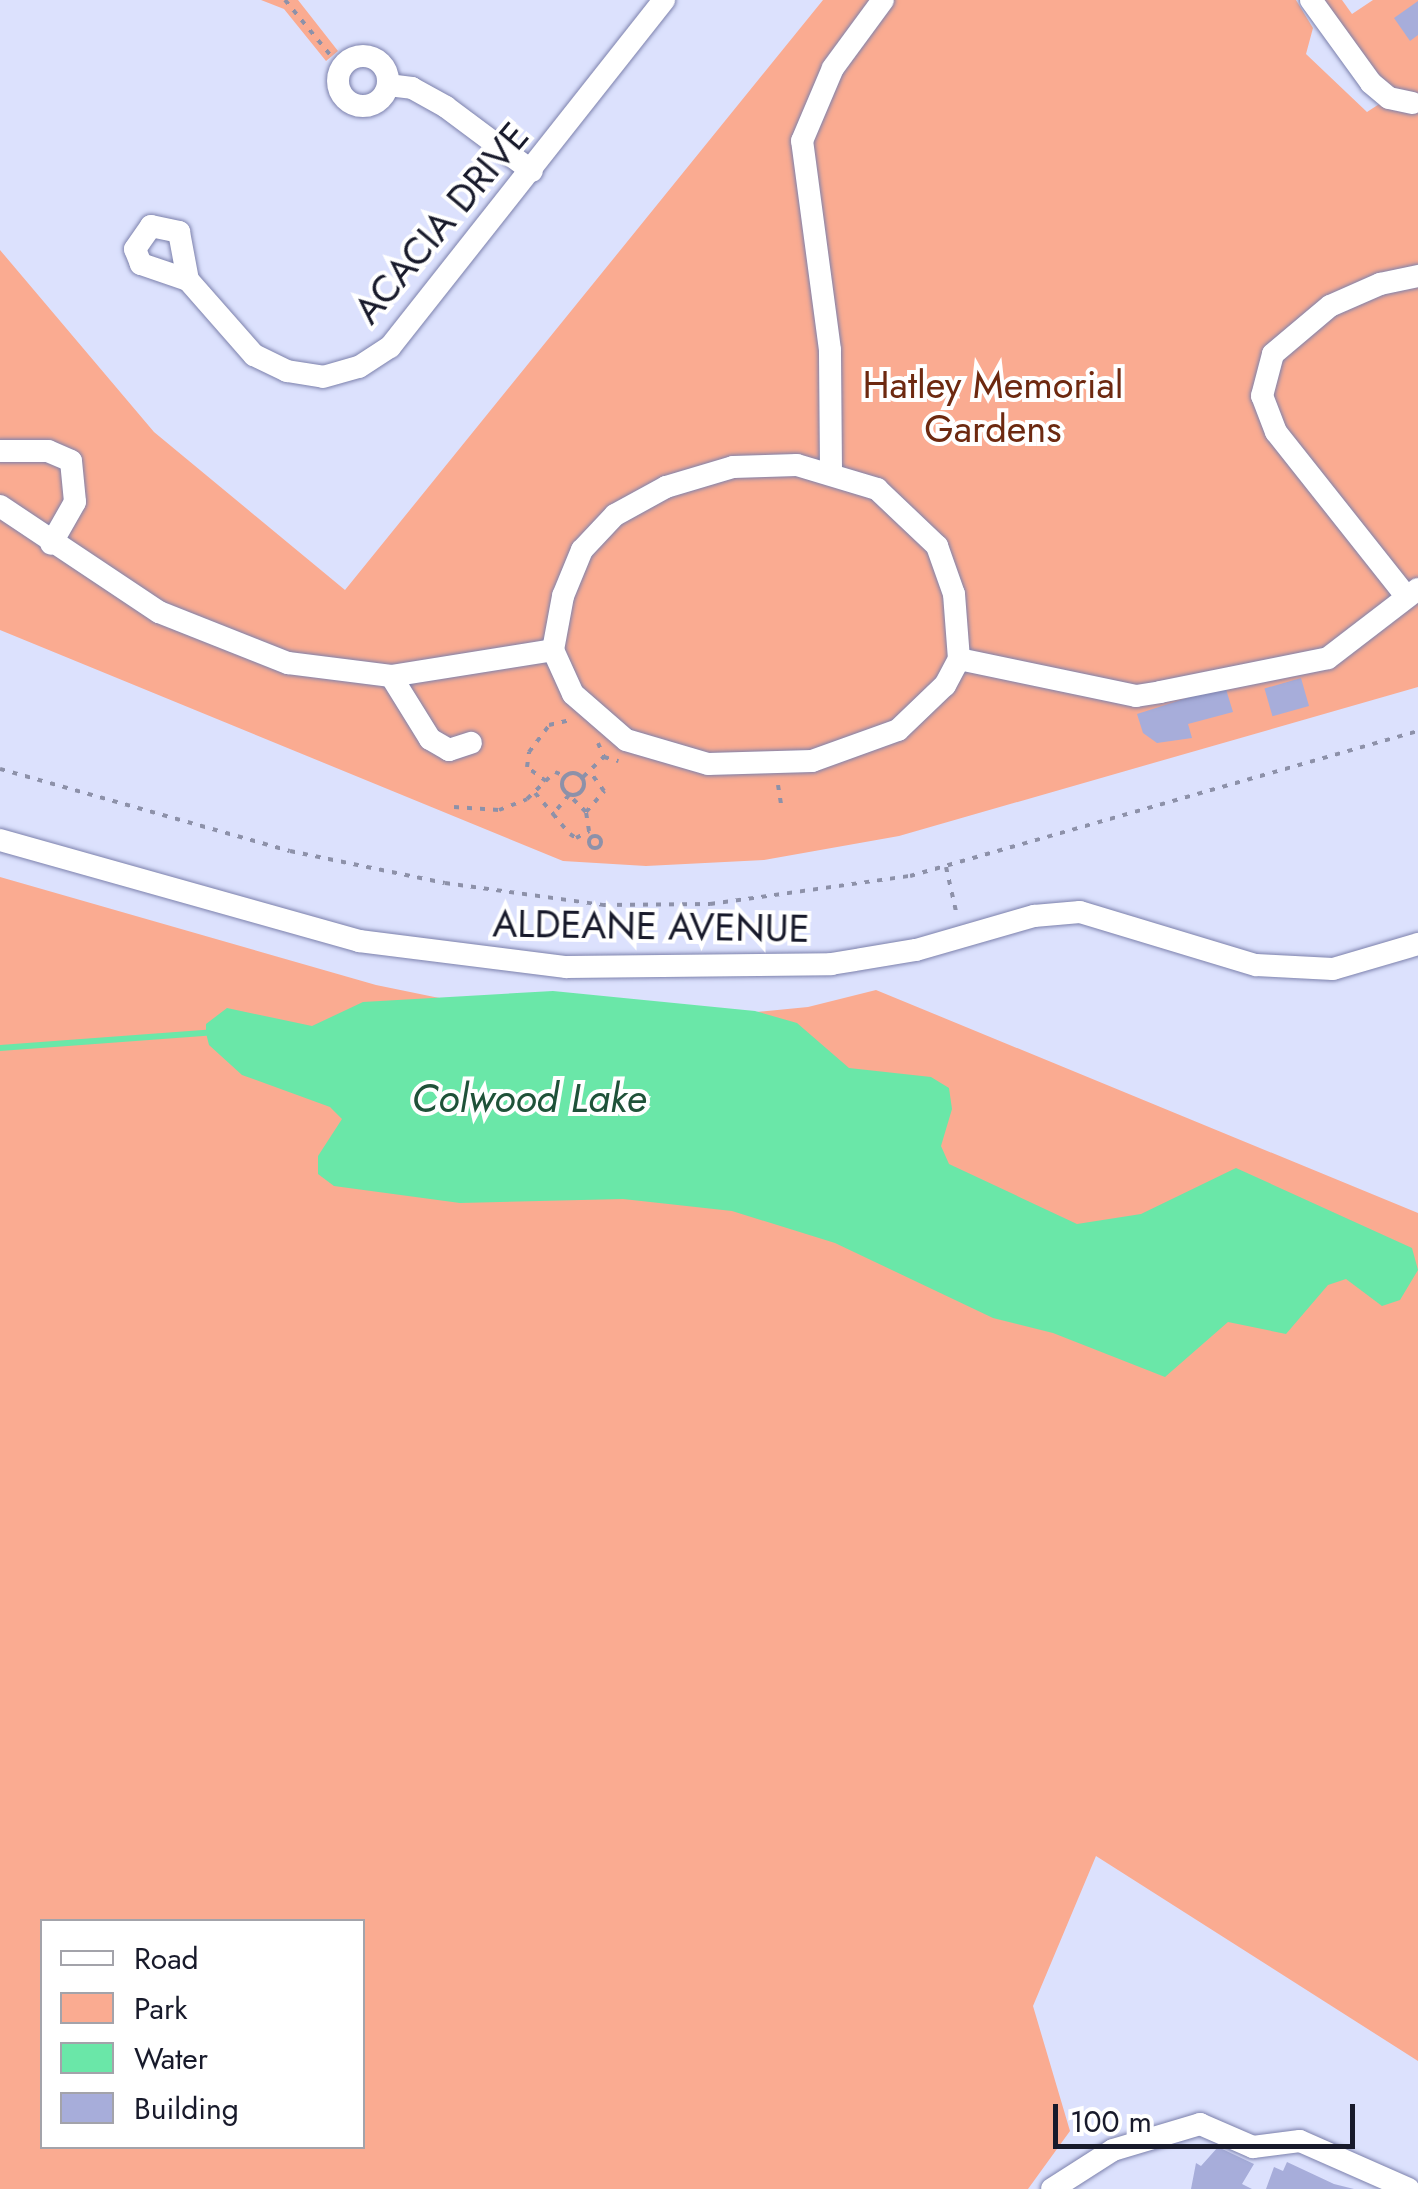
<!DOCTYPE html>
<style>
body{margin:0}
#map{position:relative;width:1418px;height:2189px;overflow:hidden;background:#dce1fd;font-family:Jost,sans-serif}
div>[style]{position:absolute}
.green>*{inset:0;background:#faab91}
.water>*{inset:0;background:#6ae7a8}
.stream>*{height:6px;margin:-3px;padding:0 3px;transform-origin:3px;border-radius:3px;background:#6ae7a8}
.building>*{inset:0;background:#a7adda;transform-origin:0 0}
.path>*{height:4px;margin-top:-2px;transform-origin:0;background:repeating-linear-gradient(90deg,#8d91a9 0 5px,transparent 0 13px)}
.path>.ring{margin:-2px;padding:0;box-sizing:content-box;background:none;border:4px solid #8d91a9;border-radius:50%}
.roads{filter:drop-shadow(0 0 2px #7c81ac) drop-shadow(0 0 2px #7c81ac)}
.minor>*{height:22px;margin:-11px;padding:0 11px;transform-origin:11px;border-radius:11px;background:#fff}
.minor>.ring{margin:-11px;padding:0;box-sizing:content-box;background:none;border:22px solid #fff;border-radius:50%}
span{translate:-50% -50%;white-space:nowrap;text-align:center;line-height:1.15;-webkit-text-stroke:8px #fff;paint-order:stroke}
.street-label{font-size:38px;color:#181a2b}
.park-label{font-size:38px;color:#6d2910}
.water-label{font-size:40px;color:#1f5239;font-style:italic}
.legend{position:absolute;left:40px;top:1919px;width:325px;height:230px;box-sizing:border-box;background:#fff;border:2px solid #a3a3aa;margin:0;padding:12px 18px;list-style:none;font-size:30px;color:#181a2b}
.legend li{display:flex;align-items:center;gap:20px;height:50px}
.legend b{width:50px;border:2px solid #a3a3aa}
.scale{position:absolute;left:1053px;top:2104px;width:302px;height:45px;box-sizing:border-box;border:5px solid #181a2b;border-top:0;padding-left:12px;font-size:30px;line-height:35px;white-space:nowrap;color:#181a2b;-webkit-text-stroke:8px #fff;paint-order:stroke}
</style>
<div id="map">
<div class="green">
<i style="clip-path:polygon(261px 0,298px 0,338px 51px,326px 61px,284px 9px)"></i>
<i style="clip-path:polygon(823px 0,1296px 0,1313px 28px,1306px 54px,1367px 112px,1387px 99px,1318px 0,1342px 0,1352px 14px,1373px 0,1418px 0,1418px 687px,899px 836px,764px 860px,646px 866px,563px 861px,0 630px,0 250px,154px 432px,345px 590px)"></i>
<i style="clip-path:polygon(evenodd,0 877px,376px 985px,488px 1008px,705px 1017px,808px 1007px,876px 990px,1418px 1213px,1418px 2061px,1096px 1856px,1033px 2006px,1070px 2131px,1028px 2189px,0 2189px,0 877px,42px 1922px,362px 1922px,362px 2146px,42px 2146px,42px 1922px)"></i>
</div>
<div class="water">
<i style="clip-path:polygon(553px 991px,755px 1011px,797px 1023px,849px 1068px,931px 1077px,949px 1088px,952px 1109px,941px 1146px,949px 1164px,1077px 1224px,1141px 1214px,1236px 1168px,1412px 1248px,1418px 1270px,1400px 1300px,1382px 1306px,1346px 1279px,1328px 1285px,1286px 1334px,1228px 1322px,1165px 1377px,1053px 1333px,993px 1318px,835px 1243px,732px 1211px,623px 1199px,460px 1203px,334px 1186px,318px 1174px,318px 1156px,342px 1119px,330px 1107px,242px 1075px,209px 1045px,206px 1033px,206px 1024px,227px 1008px,312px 1026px,363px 1002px)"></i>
</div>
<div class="stream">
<i style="left:0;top:1048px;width:207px;rotate:-4.2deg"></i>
</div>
<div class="building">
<i style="clip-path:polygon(1418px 1px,1418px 35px,1410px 41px,1394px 18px)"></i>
<i style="left:1301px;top:678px;width:29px;height:38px;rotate:74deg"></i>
<i style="clip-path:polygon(1225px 686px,1233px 712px,1188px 724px,1192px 738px,1157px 743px,1143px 733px,1137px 714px)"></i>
<i style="clip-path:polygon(1218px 2147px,1254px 2164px,1242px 2184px,1252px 2189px,1191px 2189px,1196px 2163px,1201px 2166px)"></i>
<i style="clip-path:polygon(1287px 2162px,1334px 2184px,1354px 2189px,1266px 2189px,1274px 2167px,1283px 2171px)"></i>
</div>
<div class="path">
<i style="left:285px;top:0;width:88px;rotate:50.5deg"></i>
<i style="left:598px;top:743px;width:15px;rotate:67deg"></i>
<i style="left:604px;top:757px;width:15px;rotate:16deg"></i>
<i style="left:0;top:769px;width:301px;rotate:15.8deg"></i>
<i style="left:290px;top:851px;width:158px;rotate:11.7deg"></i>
<i style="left:445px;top:883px;width:161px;rotate:7.9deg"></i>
<i style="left:604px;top:905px;width:106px;rotate:-0.5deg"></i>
<i style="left:710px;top:904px;width:202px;rotate:-8deg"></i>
<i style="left:910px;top:876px;width:528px;rotate:-15.93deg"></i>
<i class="ring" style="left:562px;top:773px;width:18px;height:18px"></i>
<i style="left:583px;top:777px;width:29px;rotate:-44deg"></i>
<i style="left:546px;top:781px;width:24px;rotate:-144deg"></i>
<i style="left:527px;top:767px;width:15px;rotate:-82deg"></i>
<i style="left:529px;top:752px;width:34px;rotate:-53deg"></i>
<i style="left:549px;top:725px;width:22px;rotate:-13deg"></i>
<i style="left:778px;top:785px;width:20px;rotate:81deg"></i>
<i style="left:535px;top:793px;width:28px;rotate:49deg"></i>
<i style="left:553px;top:814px;width:26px;rotate:50deg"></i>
<i style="left:570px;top:834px;width:7px;rotate:34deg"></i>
<i style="left:576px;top:838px;width:15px;rotate:-28deg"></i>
<i style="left:589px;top:831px;width:19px;rotate:-99deg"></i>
<i style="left:586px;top:812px;width:24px;rotate:-135deg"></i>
<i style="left:569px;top:795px;width:25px;rotate:130deg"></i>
<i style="left:454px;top:807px;width:45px;rotate:3.8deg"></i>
<i style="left:499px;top:810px;width:30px;rotate:-21deg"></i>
<i style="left:527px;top:799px;width:39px;rotate:-44deg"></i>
<i style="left:555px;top:772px;width:11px;rotate:22deg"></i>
<i style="left:586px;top:812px;width:28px;rotate:-49deg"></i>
<i style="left:604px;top:791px;width:24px;rotate:-126deg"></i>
<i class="ring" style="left:589px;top:836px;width:8px;height:8px"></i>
<i style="left:946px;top:867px;width:50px;rotate:77.3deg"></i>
</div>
<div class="roads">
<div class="minor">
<i style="left:1311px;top:0;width:102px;rotate:54.1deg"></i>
<i style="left:1371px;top:83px;width:23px;rotate:40deg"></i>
<i style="left:1389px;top:98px;width:24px;rotate:12deg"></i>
<i class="ring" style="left:338px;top:56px;width:28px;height:28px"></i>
<i style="left:388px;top:85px;width:24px;rotate:7deg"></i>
<i style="left:412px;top:88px;width:39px;rotate:29deg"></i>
<i style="left:446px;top:107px;width:107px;rotate:36.7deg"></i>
<i style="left:188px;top:280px;width:50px;rotate:-161.2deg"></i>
<i style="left:141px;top:264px;width:16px;rotate:-112deg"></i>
<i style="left:135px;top:249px;width:28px;rotate:-55deg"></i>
<i style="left:151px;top:226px;width:29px;rotate:12deg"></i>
<i style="left:179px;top:232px;width:49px;rotate:79.4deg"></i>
<i style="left:188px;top:280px;width:100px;rotate:48.7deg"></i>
<i style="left:254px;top:355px;width:37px;rotate:26deg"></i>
<i style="left:287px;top:371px;width:36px;rotate:9deg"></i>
<i style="left:323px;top:377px;width:37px;rotate:-16deg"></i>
<i style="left:359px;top:367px;width:37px;rotate:-33deg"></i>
<i style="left:390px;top:347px;width:442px;rotate:-51.7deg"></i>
<i style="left:0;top:451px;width:48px"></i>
<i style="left:48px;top:451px;width:25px;rotate:23deg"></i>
<i style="left:71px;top:461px;width:41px;rotate:84.4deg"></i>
<i style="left:75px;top:502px;width:48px;rotate:119.7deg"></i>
<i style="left:797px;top:465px;width:84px;rotate:16.7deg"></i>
<i style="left:877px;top:489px;width:83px;rotate:43.5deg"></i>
<i style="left:937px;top:546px;width:51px;rotate:70.5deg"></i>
<i style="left:954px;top:594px;width:65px;rotate:85.6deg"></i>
<i style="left:959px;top:659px;width:30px;rotate:118deg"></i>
<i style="left:945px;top:685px;width:65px;rotate:136.2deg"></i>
<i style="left:898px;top:730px;width:91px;rotate:160.2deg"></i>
<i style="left:812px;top:761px;width:104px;rotate:178.3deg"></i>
<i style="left:708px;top:764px;width:85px;rotate:-163.7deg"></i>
<i style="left:626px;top:740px;width:70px;rotate:-139deg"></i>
<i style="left:573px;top:694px;width:48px;rotate:-114.4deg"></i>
<i style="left:553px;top:650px;width:55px;rotate:-79.5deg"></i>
<i style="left:563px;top:596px;width:50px;rotate:-67.6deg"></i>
<i style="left:582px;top:550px;width:48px;rotate:-46.7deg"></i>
<i style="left:615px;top:515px;width:58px;rotate:-28.8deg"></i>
<i style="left:666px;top:487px;width:70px;rotate:-16.6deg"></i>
<i style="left:733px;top:467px;width:64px;rotate:-1.8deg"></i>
<i style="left:831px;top:470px;width:120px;rotate:-90.5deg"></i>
<i style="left:830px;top:350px;width:211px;rotate:-97.6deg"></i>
<i style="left:802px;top:141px;width:79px;rotate:-67deg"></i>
<i style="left:833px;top:68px;width:84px;rotate:-53.7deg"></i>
<i style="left:0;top:506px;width:191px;rotate:33.7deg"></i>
<i style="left:159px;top:612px;width:139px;rotate:21.6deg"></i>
<i style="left:288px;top:663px;width:104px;rotate:7.2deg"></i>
<i style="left:391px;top:676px;width:164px;rotate:-9.1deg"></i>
<i style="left:1406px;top:596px;width:209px;rotate:-128.4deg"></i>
<i style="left:1276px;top:432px;width:39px;rotate:-111deg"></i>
<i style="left:1262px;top:396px;width:43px;rotate:-75.3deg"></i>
<i style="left:1273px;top:354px;width:75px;rotate:-40.1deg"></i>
<i style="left:1330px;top:306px;width:55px;rotate:-23.7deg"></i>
<i style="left:1380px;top:284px;width:39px;rotate:-12deg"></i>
<i style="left:959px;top:659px;width:181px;rotate:11.8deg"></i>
<i style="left:1136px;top:696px;width:24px;rotate:-9deg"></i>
<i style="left:1160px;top:692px;width:171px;rotate:-11.4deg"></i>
<i style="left:1328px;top:658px;width:113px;rotate:-37.5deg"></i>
<i style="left:391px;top:676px;width:74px;rotate:58.2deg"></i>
<i style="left:430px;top:739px;width:22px;rotate:30deg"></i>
<i style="left:449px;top:750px;width:23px;rotate:-18deg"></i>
<i style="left:0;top:840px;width:373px;rotate:15.7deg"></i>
<i style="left:359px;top:941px;width:209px;rotate:7.2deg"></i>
<i style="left:566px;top:967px;width:265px;rotate:-0.6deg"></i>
<i style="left:831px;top:964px;width:86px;rotate:-9.4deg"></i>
<i style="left:916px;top:950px;width:123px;rotate:-16.1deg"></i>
<i style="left:1034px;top:916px;width:46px;rotate:-5deg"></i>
<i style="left:1080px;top:912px;width:184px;rotate:16.8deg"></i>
<i style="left:1256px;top:965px;width:77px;rotate:3deg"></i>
<i style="left:1333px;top:969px;width:89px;rotate:-16.4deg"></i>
<i style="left:1052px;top:2189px;width:72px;rotate:-32.6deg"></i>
<i style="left:1113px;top:2150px;width:91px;rotate:-16.6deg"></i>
<i style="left:1200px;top:2124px;width:58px;rotate:23.5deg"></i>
<i style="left:1253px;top:2147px;width:47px;rotate:-7.3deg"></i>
<i style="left:1300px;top:2141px;width:119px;rotate:23.8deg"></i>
</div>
</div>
<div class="street-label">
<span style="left:441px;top:223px;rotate:-50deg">ACACIA DRIVE</span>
<span style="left:651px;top:926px;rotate:1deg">ALDEANE AVENUE</span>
</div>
<div class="park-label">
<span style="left:993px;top:407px">Hatley Memorial<br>Gardens</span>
</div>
<div class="water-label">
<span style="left:529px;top:1098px">Colwood Lake</span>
</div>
<ul class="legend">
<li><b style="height:12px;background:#fff"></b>Road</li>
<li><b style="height:28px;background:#faab91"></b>Park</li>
<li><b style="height:28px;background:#6ae7a8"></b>Water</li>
<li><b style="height:28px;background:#a7adda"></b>Building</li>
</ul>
<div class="scale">100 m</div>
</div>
